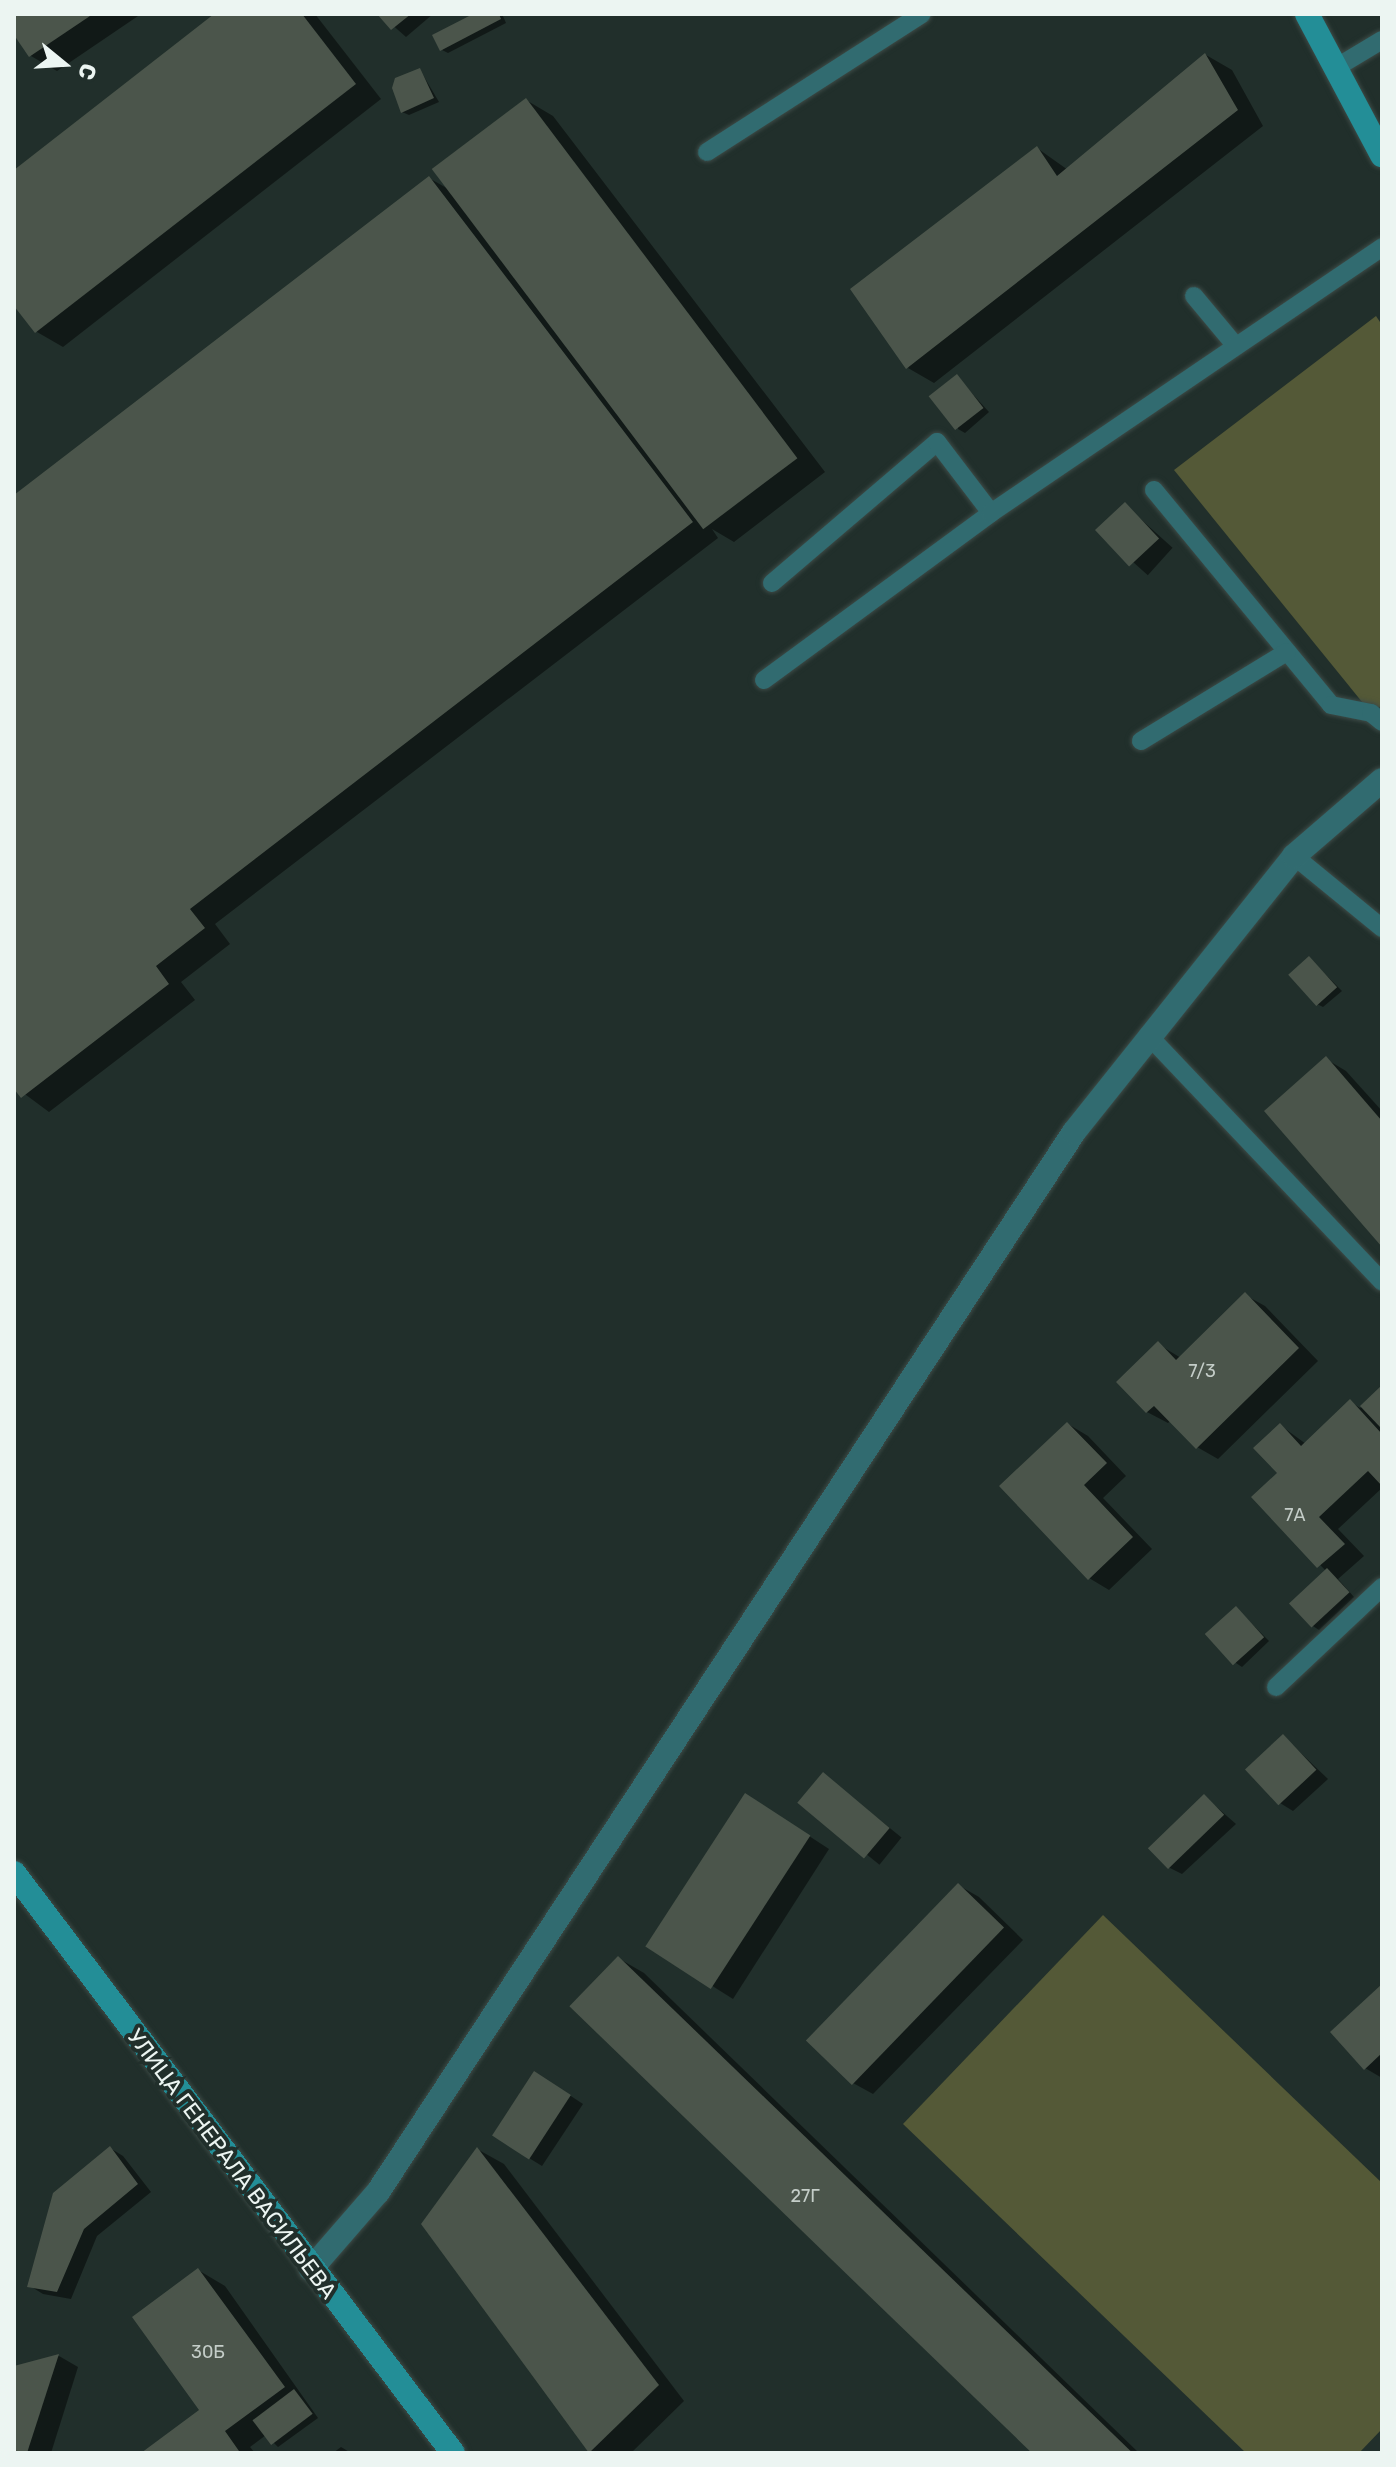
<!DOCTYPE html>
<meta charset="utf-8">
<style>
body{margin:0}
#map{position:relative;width:1396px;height:2467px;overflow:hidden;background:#212f2b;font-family:Rubik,sans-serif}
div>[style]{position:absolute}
.green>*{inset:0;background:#545937}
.shadow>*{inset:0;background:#0007;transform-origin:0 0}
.building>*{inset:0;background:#4b554b;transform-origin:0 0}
.roads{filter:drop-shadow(0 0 2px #3d4b47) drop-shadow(0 0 2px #3d4b47)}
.lane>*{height:18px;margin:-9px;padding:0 9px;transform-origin:9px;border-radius:9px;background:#316b70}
.street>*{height:24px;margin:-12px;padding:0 12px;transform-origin:12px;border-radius:12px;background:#316b70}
.secondary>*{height:24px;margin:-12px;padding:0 12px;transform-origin:12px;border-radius:12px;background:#238e97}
span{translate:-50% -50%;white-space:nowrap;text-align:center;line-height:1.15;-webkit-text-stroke:8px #212f2b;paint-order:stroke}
.number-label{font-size:18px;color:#c4cdc8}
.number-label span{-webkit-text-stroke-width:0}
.street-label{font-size:22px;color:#ecf5f2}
.frame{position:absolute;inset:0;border:16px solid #ecf5f2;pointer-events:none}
.north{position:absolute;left:24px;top:24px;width:80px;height:80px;-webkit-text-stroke:6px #212f2b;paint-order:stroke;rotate:108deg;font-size:22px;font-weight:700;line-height:32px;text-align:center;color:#ecf5f2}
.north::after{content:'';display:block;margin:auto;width:28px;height:36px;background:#ecf5f2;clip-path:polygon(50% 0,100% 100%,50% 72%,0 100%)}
</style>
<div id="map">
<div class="green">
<i style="clip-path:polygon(1376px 316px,1382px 325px,1382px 705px,1371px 713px,1174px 470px)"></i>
<i style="clip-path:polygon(1103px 1915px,1382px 2183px,1382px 2429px,1359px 2453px,1246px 2453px,903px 2124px)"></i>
</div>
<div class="shadow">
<i style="clip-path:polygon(14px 14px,141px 14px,57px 71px,31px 56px,14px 31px)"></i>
<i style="clip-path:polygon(217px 14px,315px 14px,381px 99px,63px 347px,37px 332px,14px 302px,14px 172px)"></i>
<i style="clip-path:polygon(380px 14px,433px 14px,406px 37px)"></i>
<i style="clip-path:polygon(478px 14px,502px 14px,506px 23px,448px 53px,442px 50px)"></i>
<i style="clip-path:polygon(1206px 55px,1232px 70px,1263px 126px,934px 383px,908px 368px,1037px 148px,1068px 170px)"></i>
<i style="clip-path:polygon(420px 70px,439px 102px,409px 115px,402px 112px)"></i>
<i style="clip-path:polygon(526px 100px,553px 116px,825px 472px,734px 542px,712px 529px,718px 538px,215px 924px,230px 944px,181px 982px,195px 1000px,49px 1112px,14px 1086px,14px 497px,429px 178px,450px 190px)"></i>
<i style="clip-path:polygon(957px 377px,989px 412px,965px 433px,958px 429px)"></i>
<i style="left:1125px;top:505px;width:64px;height:37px;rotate:42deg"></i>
<i style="clip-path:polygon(1309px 958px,1342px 991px,1323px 1007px,1317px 1004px)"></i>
<i style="clip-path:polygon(1326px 1059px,1346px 1071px,1382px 1111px,1382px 1244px)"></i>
<i style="clip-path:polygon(1245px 1295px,1265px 1306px,1318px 1361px,1218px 1459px,1197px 1447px,1171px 1420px,1168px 1423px,1147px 1412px,1158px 1344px,1181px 1358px)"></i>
<i style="clip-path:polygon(1382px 1387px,1382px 1488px,1338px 1529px,1364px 1556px,1338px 1579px,1354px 1597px,1319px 1630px,1313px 1626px,1326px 1571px,1254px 1497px,1280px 1473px,1280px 1425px,1306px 1444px,1351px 1402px,1360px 1408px)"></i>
<i style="clip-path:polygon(1068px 1424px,1088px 1436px,1126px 1476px,1103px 1498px,1152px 1549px,1109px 1590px,1089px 1578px)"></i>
<i style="clip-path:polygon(1236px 1608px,1269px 1641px,1242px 1667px,1236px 1663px)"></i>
<i style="clip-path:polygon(1284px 1737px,1328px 1779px,1293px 1811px,1280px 1803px)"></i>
<i style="left:823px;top:1774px;width:101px;height:35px;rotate:39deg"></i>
<i style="clip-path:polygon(1204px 1796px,1236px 1824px,1182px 1874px,1168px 1867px)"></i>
<i style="clip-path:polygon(766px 1808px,829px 1849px,733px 1999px,649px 1946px)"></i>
<i style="clip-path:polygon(958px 1885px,979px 1897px,1023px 1940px,873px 2094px,853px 2083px,809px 2040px)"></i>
<i style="clip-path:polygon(618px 1958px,644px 1973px,1139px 2453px,1033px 2453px)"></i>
<i style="clip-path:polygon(1382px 1986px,1382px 2078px,1365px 2068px)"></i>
<i style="clip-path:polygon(548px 2081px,583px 2104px,542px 2166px,529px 2158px)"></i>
<i style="clip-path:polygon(110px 2148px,123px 2156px,151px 2192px,97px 2236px,71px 2299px,43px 2294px,30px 2286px)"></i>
<i style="clip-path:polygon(477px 2149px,504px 2164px,684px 2401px,631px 2453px,591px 2451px)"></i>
<i style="clip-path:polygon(198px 2270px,225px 2286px,318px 2418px,278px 2447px,266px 2435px,250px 2447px,255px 2453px,144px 2453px,202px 2410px)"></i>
<i style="clip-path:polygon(59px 2356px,78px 2367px,51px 2453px,14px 2453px,14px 2368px)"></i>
<i style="clip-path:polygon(341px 2447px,351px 2453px,333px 2453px)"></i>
</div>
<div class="building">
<i style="clip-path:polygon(14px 14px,93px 14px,29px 57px,14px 35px)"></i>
<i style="clip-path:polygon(214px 14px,302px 14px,356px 84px,35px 333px,14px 306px,14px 170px)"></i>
<i style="clip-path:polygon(377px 14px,411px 14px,391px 30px)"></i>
<i style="clip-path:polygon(473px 14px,499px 14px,501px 19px,440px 51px,432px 35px)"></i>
<i style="clip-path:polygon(1205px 53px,1238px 110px,906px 369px,850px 289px,1037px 146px,1057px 176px)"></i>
<i style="clip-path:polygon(420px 68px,434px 98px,401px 113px,392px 88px,395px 78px)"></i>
<i style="left:526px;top:98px;width:451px;height:118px;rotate:53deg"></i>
<i style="clip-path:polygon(429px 176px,693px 522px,190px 909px,205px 928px,156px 966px,169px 984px,21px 1098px,14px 1089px,14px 495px)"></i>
<i style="left:957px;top:374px;width:43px;height:36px;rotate:52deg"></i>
<i style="left:1125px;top:502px;width:50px;height:41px;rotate:47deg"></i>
<i style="left:1309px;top:956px;width:42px;height:28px;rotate:48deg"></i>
<i style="clip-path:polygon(1326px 1056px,1382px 1121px,1382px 1247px,1264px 1111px)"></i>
<i style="clip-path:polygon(1245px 1292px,1299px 1348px,1196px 1449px,1154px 1406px,1146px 1413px,1116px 1382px,1158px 1341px,1176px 1360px)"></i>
<i style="clip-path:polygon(1382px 1385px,1382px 1426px,1380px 1427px,1360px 1406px)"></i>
<i style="clip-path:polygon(1350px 1399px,1382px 1434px,1382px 1486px,1368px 1471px,1319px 1517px,1345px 1544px,1317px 1568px,1251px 1497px,1277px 1473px,1253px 1448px,1280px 1423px,1301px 1446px)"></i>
<i style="clip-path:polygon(1067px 1422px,1107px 1463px,1084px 1485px,1133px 1537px,1088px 1580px,999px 1486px)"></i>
<i style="left:1327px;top:1568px;width:33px;height:52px;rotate:47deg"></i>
<i style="left:1236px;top:1606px;width:42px;height:42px;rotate:48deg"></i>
<i style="left:1283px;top:1734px;width:49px;height:52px;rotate:47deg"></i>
<i style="left:823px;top:1772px;width:87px;height:40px;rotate:40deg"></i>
<i style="left:745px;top:1793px;width:78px;height:183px;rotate:33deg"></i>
<i style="left:1204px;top:1794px;width:29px;height:78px;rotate:46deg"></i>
<i style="left:958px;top:1883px;width:64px;height:219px;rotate:44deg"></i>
<i style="left:618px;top:1956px;width:714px;height:70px;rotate:44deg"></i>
<i style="clip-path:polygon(1382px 1984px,1382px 2053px,1364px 2070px,1330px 2032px)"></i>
<i style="left:534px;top:2071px;width:44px;height:77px;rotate:33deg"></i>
<i style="clip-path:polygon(110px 2146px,138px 2184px,84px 2229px,57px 2292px,27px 2287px,53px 2193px)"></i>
<i style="clip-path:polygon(477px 2147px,659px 2385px,589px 2453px,421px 2224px)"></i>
<i style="clip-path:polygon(198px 2268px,285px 2387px,225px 2431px,239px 2451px,236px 2453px,141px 2453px,199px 2410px,132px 2317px)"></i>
<i style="clip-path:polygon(59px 2354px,27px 2453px,14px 2453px,14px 2366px)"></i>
<i style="left:294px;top:2389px;width:31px;height:52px;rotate:53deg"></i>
</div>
<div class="roads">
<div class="lane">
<i style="left:1337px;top:67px;width:52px;rotate:-31deg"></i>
<i style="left:707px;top:152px;width:255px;rotate:-32.7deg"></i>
<i style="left:1194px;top:296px;width:64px;rotate:50.1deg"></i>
<i style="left:1154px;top:490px;width:278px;rotate:50.5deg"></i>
<i style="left:1331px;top:705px;width:41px;rotate:11.3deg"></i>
<i style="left:1371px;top:713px;width:14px;rotate:39deg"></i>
<i style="left:772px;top:583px;width:217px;rotate:-40.5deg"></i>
<i style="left:937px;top:442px;width:89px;rotate:52.7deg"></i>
<i style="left:764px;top:680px;width:282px;rotate:-36.3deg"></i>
<i style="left:991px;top:513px;width:473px;rotate:-34.2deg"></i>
<i style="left:1141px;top:741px;width:171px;rotate:-31.4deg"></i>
<i style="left:1294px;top:856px;width:114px;rotate:39.3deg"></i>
<i style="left:1148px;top:1035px;width:340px;rotate:46.5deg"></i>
<i style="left:1276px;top:1687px;width:146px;rotate:-43.3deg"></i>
</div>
<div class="street">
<i style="left:311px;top:2269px;width:102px;rotate:-49deg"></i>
<i style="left:378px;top:2192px;width:1268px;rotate:-56.71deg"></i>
<i style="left:1074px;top:1132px;width:353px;rotate:-51.4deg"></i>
<i style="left:1294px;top:856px;width:116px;rotate:-40.8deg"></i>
</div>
<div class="secondary">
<i style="left:1307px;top:14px;width:160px;rotate:62deg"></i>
<i style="left:14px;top:1873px;width:727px;rotate:52.88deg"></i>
</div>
</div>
<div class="number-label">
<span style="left:1202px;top:1371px">7/3</span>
<span style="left:1295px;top:1515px">7А</span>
<span style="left:805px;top:2196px">27Г</span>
<span style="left:208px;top:2352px">30Б</span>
</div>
<div class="street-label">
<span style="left:232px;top:2164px;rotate:53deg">УЛИЦА ГЕНЕРАЛА ВАСИЛЬЕВА</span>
</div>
<div class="frame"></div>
<div class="north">С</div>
</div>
